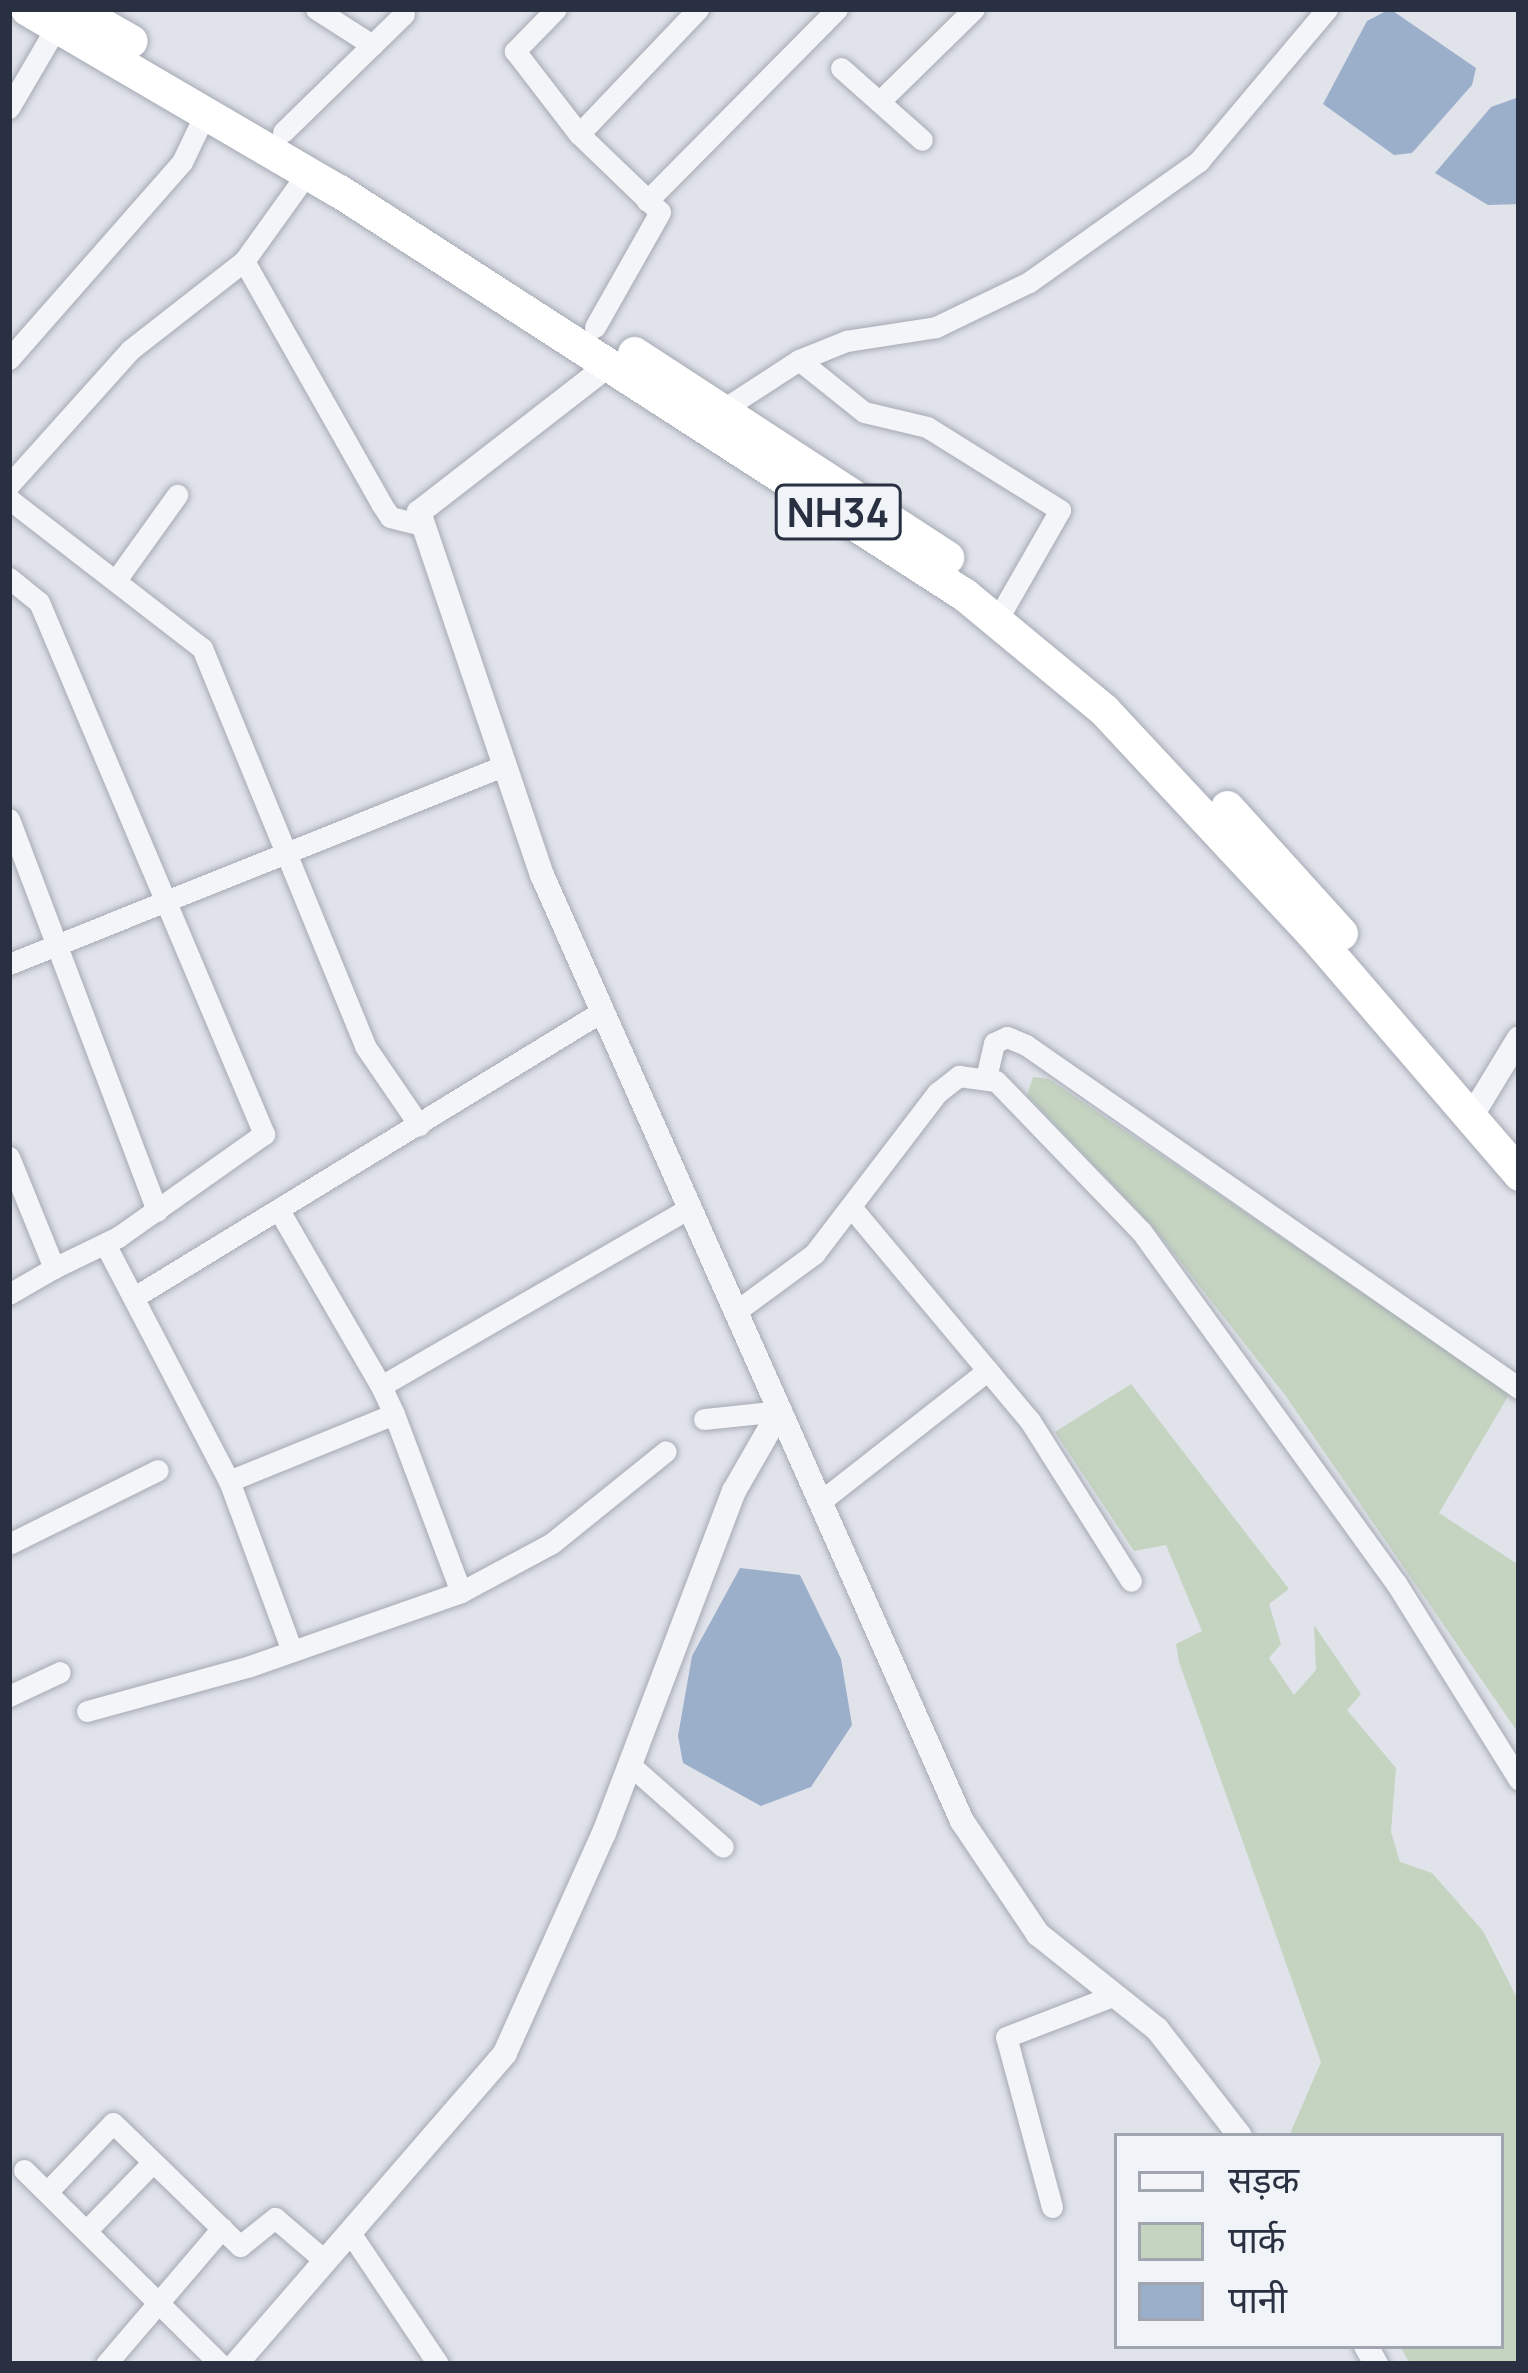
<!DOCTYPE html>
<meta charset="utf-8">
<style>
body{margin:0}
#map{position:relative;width:1528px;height:2373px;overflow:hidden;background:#e0e3ea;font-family:Manrope,"Noto Sans Devanagari",sans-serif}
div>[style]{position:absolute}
.green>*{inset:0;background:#c5d4c1}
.water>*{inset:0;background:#9bafcb}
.roads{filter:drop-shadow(0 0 3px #a5aab4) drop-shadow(0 0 3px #a5aab4)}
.minor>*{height:21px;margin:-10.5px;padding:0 10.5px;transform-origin:10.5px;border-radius:10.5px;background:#f3f5f8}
.tertiary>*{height:24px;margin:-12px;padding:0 12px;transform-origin:12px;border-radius:12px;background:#f3f5f8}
.trunk>*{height:33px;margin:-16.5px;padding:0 16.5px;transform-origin:16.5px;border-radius:16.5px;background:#fff}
span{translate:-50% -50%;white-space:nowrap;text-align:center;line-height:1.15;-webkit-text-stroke:9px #f0f3f7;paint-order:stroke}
.shield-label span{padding:3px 9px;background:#f0f3f7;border:3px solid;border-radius:9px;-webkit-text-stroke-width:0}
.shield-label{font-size:39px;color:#283042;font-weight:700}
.frame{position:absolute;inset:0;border:12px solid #283042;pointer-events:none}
.legend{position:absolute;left:1114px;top:2133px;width:390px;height:216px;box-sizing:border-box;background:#f0f3f7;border:3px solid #a0a5af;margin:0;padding:15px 21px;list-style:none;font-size:36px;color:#283042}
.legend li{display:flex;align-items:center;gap:24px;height:60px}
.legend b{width:60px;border:3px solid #a0a5af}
</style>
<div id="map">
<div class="green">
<i style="clip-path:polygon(1033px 1077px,1049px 1079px,1510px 1393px,1439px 1513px,1519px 1565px,1519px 1734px,1285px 1395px,1154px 1228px,1027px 1095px)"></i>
<i style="clip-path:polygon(1131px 1384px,1289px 1589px,1269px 1604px,1281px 1644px,1269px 1658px,1294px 1695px,1316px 1670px,1314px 1625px,1361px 1694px,1347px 1710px,1396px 1768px,1391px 1832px,1400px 1862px,1432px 1873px,1483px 1931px,1519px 2002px,1519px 2364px,1410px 2364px,1400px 2346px,1501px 2346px,1501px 2136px,1289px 2136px,1321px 2062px,1179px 1662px,1176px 1644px,1202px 1631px,1166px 1545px,1134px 1551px,1055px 1432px)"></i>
</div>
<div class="water">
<i style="clip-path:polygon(1390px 9px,1476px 68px,1472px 85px,1412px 153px,1394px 155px,1323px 104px,1367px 21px)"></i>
<i style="clip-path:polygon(1519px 97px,1519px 204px,1488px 205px,1435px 173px,1491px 107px)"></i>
<i style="clip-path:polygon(740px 1568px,800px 1575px,841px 1659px,852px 1725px,811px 1787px,761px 1806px,683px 1763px,678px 1736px,692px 1656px)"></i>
</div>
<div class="roads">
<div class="minor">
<i style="left:316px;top:9px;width:67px;rotate:32.7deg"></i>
<i style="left:556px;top:9px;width:59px;rotate:134.3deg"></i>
<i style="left:515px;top:51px;width:105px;rotate:52.4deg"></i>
<i style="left:579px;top:134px;width:112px;rotate:43.9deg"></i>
<i style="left:660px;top:212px;width:132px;rotate:119.5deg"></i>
<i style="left:841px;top:68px;width:108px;rotate:41.6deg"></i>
<i style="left:881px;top:100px;width:130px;rotate:-44.4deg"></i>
<i style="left:9px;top:108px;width:95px;rotate:-59.7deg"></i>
<i style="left:283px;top:132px;width:169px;rotate:-44.3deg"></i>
<i style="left:579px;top:134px;width:173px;rotate:-46.4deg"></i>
<i style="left:647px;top:201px;width:270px;rotate:-45.3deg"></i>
<i style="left:244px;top:261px;width:280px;rotate:60.5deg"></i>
<i style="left:382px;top:505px;width:14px;rotate:56deg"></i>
<i style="left:390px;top:517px;width:30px;rotate:14deg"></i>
<i style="left:9px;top:359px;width:262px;rotate:-48.7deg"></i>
<i style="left:182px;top:162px;width:55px;rotate:-64.4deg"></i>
<i style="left:799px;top:360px;width:83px;rotate:38.7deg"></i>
<i style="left:864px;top:412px;width:65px;rotate:13.4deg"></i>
<i style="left:927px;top:427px;width:157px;rotate:32deg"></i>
<i style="left:1060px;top:510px;width:127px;rotate:119.8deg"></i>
<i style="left:722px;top:410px;width:92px;rotate:-33deg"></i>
<i style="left:799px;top:360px;width:51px;rotate:-22deg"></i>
<i style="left:846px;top:341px;width:91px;rotate:-8.8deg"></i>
<i style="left:936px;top:327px;width:103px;rotate:-25.8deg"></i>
<i style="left:1029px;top:282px;width:209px;rotate:-35.4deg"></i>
<i style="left:1199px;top:161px;width:199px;rotate:-49.9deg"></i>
<i style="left:9px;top:485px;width:181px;rotate:-48.1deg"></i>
<i style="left:130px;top:350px;width:145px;rotate:-38deg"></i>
<i style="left:244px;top:261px;width:110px;rotate:-54.3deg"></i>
<i style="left:9px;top:499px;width:244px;rotate:37.7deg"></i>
<i style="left:202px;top:648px;width:430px;rotate:67.7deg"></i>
<i style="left:365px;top:1046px;width:96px;rotate:55.6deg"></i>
<i style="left:9px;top:578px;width:38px;rotate:39deg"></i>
<i style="left:39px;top:602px;width:578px;rotate:67.07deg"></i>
<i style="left:264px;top:1134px;width:179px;rotate:144.8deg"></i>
<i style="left:118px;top:1237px;width:71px;rotate:154.2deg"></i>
<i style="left:116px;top:580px;width:105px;rotate:-54.3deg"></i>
<i style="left:9px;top:819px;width:419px;rotate:69.3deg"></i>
<i style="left:9px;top:964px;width:532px;rotate:-21.84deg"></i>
<i style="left:986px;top:1078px;width:36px;rotate:-77deg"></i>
<i style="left:994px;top:1043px;width:14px;rotate:-25deg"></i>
<i style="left:1007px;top:1037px;width:21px;rotate:23deg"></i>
<i style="left:1026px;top:1045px;width:601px;rotate:34.83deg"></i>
<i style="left:9px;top:1157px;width:120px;rotate:67.9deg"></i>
<i style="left:54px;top:1268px;width:52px;rotate:150deg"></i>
<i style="left:851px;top:1207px;width:279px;rotate:50.1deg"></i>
<i style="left:1030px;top:1421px;width:189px;rotate:57.7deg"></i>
<i style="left:280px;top:1212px;width:201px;rotate:59.9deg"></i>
<i style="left:105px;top:1244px;width:267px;rotate:62.4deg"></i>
<i style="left:136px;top:1296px;width:545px;rotate:-31.41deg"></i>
<i style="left:735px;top:1312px;width:98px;rotate:-36.3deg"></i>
<i style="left:814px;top:1254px;width:203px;rotate:-52.6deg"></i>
<i style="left:937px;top:1093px;width:28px;rotate:-38deg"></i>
<i style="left:959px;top:1076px;width:37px;rotate:8deg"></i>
<i style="left:996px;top:1081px;width:209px;rotate:46deg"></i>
<i style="left:1141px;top:1231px;width:435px;rotate:54.1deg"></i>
<i style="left:1396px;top:1583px;width:232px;rotate:58deg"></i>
<i style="left:394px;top:1414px;width:190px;rotate:69.4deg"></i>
<i style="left:461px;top:1592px;width:103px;rotate:-28.3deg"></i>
<i style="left:552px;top:1543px;width:146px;rotate:-38.9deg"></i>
<i style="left:704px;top:1419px;width:76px;rotate:-6deg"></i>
<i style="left:821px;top:1501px;width:212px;rotate:-38.1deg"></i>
<i style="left:9px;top:1544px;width:166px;rotate:-26.4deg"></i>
<i style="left:292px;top:1651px;width:181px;rotate:-110.3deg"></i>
<i style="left:229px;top:1481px;width:178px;rotate:-22.1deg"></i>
<i style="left:394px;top:1414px;width:31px;rotate:-115deg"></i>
<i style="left:381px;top:1386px;width:354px;rotate:-30deg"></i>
<i style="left:9px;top:1696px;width:56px;rotate:-25.2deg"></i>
<i style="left:87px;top:1711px;width:169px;rotate:-15.4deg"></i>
<i style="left:250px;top:1666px;width:224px;rotate:-19.3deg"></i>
<i style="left:629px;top:1764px;width:125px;rotate:41.4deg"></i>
<i style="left:24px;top:2170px;width:276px;rotate:44.7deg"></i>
<i style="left:47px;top:2192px;width:95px;rotate:-46.3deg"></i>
<i style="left:113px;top:2123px;width:177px;rotate:44.1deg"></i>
<i style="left:240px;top:2246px;width:45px;rotate:-38.7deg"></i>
<i style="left:275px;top:2218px;width:65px;rotate:40.6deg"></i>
<i style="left:1052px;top:2207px;width:176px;rotate:-105.1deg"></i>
<i style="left:1006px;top:2037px;width:117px;rotate:-21.1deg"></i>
<i style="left:86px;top:2231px;width:96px;rotate:-45.8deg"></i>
<i style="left:349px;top:2231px;width:160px;rotate:56.2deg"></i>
<i style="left:106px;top:2364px;width:179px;rotate:-49.5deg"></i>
</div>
<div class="tertiary">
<i style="left:610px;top:364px;width:242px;rotate:142.2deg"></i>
<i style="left:419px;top:512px;width:383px;rotate:71.3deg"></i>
<i style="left:542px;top:875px;width:1035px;rotate:66.06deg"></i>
<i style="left:962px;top:1821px;width:136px;rotate:56.1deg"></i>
<i style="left:1038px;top:1934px;width:152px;rotate:38.6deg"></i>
<i style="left:1157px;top:2029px;width:135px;rotate:52.2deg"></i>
<i style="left:1471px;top:1117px;width:92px;rotate:-58.7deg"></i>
<i style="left:1366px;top:2346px;width:21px;rotate:61deg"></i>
<i style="left:236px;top:2364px;width:411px;rotate:-49.1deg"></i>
<i style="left:505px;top:2053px;width:241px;rotate:-65.8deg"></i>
<i style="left:604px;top:1833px;width:366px;rotate:-69.2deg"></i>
<i style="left:734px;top:1491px;width:92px;rotate:-60.1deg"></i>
</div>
<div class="trunk">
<i style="left:27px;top:9px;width:361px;rotate:30.3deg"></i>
<i style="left:339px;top:191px;width:745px;rotate:32.84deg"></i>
<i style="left:965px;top:595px;width:180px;rotate:39.6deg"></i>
<i style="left:1104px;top:710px;width:305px;rotate:47deg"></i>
<i style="left:1312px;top:933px;width:318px;rotate:49.3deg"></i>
<i style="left:75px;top:9px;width:64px;rotate:29.7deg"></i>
<i style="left:634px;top:353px;width:374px;rotate:33.1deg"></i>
<i style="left:1227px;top:807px;width:170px;rotate:47.9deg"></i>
</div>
</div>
<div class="shield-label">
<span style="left:838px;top:512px">NH34</span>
</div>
<div class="frame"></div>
<ul class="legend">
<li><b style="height:15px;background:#f3f5f8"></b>सड़क</li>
<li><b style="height:33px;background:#c5d4c1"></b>पार्क</li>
<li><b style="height:33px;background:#9bafcb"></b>पानी</li>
</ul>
</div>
